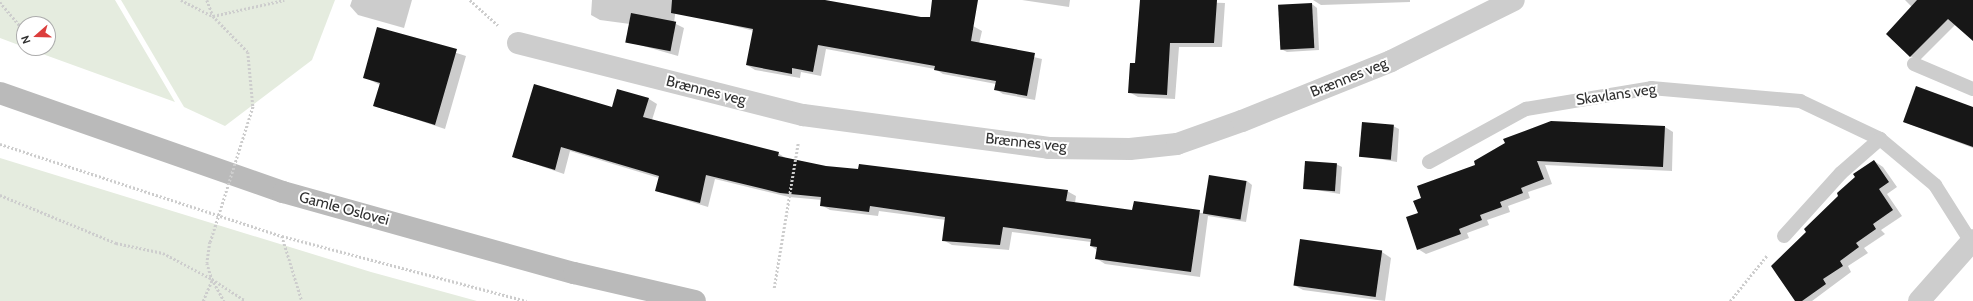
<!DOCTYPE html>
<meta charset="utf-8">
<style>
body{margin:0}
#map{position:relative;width:1973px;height:301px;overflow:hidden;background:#fff;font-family:Cabin,sans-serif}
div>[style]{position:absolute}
.green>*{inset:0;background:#e5ecdf}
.shadow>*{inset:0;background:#0003}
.building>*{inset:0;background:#171717;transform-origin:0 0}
.path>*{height:2.5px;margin-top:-1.25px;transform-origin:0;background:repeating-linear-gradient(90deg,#cdcdcd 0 2px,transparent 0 4px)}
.lane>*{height:14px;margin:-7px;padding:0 7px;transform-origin:7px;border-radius:7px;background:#cdcdcd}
.street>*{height:22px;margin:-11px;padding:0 11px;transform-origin:11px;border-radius:11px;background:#cdcdcd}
.secondary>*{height:22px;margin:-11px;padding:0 11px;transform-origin:11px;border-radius:11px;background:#bababa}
.path-bridge>*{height:2.5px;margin-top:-1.25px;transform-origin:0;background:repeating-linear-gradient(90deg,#cdcdcd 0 2px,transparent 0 4px)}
span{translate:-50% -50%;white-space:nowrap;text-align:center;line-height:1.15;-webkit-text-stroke:4px #fff;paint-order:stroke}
.street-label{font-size:15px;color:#303030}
.north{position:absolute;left:16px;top:16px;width:40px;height:40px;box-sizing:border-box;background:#fff;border:1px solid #acacac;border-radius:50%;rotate:250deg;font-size:11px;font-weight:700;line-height:16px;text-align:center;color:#303030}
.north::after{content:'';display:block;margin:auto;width:14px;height:18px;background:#dc3e3d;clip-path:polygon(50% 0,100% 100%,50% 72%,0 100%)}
</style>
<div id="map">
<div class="green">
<i style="clip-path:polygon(0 0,115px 0,175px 102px,26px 48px,48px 48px,48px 24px,24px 24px,24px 47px,0 38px)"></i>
<i style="clip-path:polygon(121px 0,335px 0,312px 60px,225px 126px,184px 107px)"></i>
<i style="clip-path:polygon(0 158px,371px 272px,477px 301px,0 301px)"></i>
</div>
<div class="shadow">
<i style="clip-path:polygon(352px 0,412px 0,404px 28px,358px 15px,350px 6px)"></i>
<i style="clip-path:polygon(592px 0,677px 0,674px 23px,684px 28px,678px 56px,626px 41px,630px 24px,600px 20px,591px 15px)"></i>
<i style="clip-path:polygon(719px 0,802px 0,973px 26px,982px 31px,979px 44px,1042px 59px,1035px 100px,1003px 94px,995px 89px,996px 84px,943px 74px,935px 69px,826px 49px,821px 76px,801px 72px,800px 78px,755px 70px,747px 65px,754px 31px,715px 21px)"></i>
<i style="clip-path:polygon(1022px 0,1070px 0,1069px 7px)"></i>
<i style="clip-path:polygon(1141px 0,1225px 3px,1222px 47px,1179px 47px,1175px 99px,1138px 97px,1129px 92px,1136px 64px)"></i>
<i style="clip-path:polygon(1313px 0,1410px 0,1410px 2px,1321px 5px)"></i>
<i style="clip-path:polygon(1905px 0,1969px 0,1973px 5px,1973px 40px,1956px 24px,1919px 61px,1910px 56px,1912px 7px)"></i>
<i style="clip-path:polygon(1312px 4px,1317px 8px,1319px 50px,1287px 52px,1281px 49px)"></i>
<i style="clip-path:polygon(378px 28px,466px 56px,445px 129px,375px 106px,380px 85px,364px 77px)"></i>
<i style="clip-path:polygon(649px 99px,657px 104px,652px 120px,778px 153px,787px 159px,826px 167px,1067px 191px,1076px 196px,1075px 203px,1133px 211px,1204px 213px,1247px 181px,1252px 185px,1246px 222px,1208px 216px,1200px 277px,1105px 264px,1096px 258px,1097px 250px,1091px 246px,1091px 242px,1012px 232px,1009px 250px,952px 245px,943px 240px,946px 220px,879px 211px,878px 216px,830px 210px,821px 205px,822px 200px,789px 197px,715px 179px,708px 207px,656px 191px,659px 178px,570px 151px,564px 174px,514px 157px,612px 108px)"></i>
<i style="clip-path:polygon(1973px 108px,1973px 148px,1904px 122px)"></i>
<i style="clip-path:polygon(1393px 126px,1399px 129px,1397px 162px,1361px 156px)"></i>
<i style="clip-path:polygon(1665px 127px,1673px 132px,1672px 171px,1545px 165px,1552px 184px,1528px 192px,1530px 198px,1508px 206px,1510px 212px,1487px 220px,1489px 225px,1467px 233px,1469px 238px,1426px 254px,1418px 249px,1422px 199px,1418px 187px)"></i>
<i style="clip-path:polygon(1874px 161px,1883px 167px,1897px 187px,1887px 194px,1902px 216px,1881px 230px,1885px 234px,1864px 248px,1868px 253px,1848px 266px,1851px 272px,1812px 301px,1796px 301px,1808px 232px)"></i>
<i style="clip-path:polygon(1336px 164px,1342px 167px,1340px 194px,1304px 188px)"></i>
<i style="clip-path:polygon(1301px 240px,1382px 252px,1391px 258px,1385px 301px,1303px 290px,1294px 285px)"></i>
</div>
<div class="building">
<i style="clip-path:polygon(672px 0,825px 0,921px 17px,930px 17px,932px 0,978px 0,971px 41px,1035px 53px,1027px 96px,994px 90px,996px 81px,934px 70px,935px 66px,818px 45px,813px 72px,792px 68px,792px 74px,746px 65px,753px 29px,671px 13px)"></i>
<i style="clip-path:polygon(1140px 0,1217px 0,1214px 43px,1170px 43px,1167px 95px,1128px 93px,1130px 63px,1135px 63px)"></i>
<i style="clip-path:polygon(1917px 0,1973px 0,1973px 41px,1948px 19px,1910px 57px,1886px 34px)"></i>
<i style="left:1312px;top:3px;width:45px;height:34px;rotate:87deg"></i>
<i style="left:631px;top:13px;width:46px;height:30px;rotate:11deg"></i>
<i style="clip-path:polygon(377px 27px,457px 49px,435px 125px,373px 106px,380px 83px,363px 78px)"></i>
<i style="clip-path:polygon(534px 84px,612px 107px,617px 89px,649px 98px,643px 117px,779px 152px,778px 156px,826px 166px,858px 169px,859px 164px,1068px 190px,1066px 201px,1132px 210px,1134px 201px,1200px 210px,1191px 272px,1095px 259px,1097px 247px,1090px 246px,1091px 239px,1003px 227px,1000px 245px,942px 241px,945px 217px,870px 206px,869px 212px,820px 206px,821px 197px,780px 193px,706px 175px,700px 203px,655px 191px,659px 176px,561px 147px,555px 170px,512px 157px)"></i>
<i style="clip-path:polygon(1916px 86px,1973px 107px,1973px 147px,1903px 122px)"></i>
<i style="clip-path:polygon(1551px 121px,1665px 126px,1663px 167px,1537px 161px,1544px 179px,1521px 188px,1523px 193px,1500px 202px,1502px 207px,1480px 215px,1482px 220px,1459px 229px,1461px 234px,1417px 250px,1406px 217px,1418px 213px,1413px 201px,1421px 198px,1417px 186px,1475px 165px,1474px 161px,1505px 143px,1503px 139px)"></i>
<i style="left:1362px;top:122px;width:32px;height:35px;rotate:5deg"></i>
<i style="clip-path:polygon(1874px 160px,1889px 182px,1879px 189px,1893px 210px,1873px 224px,1876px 229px,1856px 243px,1859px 247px,1840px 261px,1843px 266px,1823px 279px,1826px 284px,1802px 301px,1795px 301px,1771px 266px,1806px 232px,1804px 229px,1838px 196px,1837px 193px,1855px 177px,1853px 174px)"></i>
<i style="left:1305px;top:161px;width:32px;height:28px;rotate:4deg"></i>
<i style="left:1209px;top:175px;width:38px;height:39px;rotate:9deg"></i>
<i style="left:1300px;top:239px;width:83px;height:47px;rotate:8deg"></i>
</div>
<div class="path">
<i style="left:181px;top:0;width:36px;rotate:27deg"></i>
<i style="left:213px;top:16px;width:50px;rotate:45.8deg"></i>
<i style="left:248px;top:52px;width:54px;rotate:84.7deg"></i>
<i style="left:207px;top:0;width:17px;rotate:69deg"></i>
<i style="left:213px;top:16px;width:73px;rotate:-12.7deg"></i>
<i style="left:470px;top:0;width:38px;rotate:42deg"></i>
<i style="left:0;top:2px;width:38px;rotate:50deg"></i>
<i style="left:34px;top:48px;width:4px;rotate:63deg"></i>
<i style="left:0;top:144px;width:297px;rotate:18.1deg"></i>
<i style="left:282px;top:236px;width:253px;rotate:14.9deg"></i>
<i style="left:0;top:195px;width:126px;rotate:22.5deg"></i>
<i style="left:116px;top:243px;width:48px;rotate:12deg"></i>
<i style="left:163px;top:253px;width:55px;rotate:28deg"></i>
<i style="left:212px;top:279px;width:25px;rotate:61deg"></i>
<i style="left:282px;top:236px;width:68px;rotate:72.9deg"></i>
<i style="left:210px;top:242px;width:21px;rotate:98deg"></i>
<i style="left:207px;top:263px;width:17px;rotate:73deg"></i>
<i style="left:212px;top:279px;width:40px;rotate:32.9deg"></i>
<i style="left:774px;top:288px;width:147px;rotate:-80.6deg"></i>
<i style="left:203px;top:301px;width:23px;rotate:-67deg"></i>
<i style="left:1730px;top:301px;width:60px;rotate:-51deg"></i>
</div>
<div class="lane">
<i style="left:1914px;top:64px;width:64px;rotate:23deg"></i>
<i style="left:1429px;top:162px;width:111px;rotate:-28.7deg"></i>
<i style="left:1526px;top:109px;width:127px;rotate:-9.5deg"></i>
<i style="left:1651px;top:88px;width:150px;rotate:5deg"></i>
<i style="left:1800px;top:101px;width:89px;rotate:25.4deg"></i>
<i style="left:1880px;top:139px;width:72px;rotate:39.9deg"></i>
<i style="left:1935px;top:185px;width:67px;rotate:57.7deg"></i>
<i style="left:1784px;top:236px;width:85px;rotate:-47.9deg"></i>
<i style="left:1841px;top:173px;width:52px;rotate:-41.1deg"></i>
</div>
<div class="street">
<i style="left:518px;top:43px;width:294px;rotate:14.2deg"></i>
<i style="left:803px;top:115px;width:248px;rotate:7.6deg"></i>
<i style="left:1049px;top:148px;width:81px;rotate:0.7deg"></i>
<i style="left:1130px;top:149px;width:47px;rotate:-6.1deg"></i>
<i style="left:1177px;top:144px;width:69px;rotate:-19.5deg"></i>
<i style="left:1242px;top:121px;width:161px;rotate:-21.9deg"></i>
<i style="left:1391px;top:61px;width:137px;rotate:-26.4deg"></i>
<i style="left:1919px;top:301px;width:81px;rotate:-48.5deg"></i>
</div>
<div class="secondary">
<i style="left:0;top:93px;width:300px;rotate:19.3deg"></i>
<i style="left:283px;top:192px;width:302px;rotate:15.6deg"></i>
<i style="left:574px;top:273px;width:124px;rotate:13deg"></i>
</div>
<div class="path-bridge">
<i style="left:210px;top:242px;width:143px;rotate:-72.5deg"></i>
</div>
<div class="street-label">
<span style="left:1349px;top:78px;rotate:-22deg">Brænnes veg</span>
<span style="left:706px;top:91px;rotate:14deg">Brænnes veg</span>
<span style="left:1616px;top:95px;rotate:-8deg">Skavlans veg</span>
<span style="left:1026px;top:143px;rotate:6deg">Brænnes veg</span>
<span style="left:344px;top:209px;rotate:15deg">Gamle Oslovei</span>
</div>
<div class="north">N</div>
</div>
